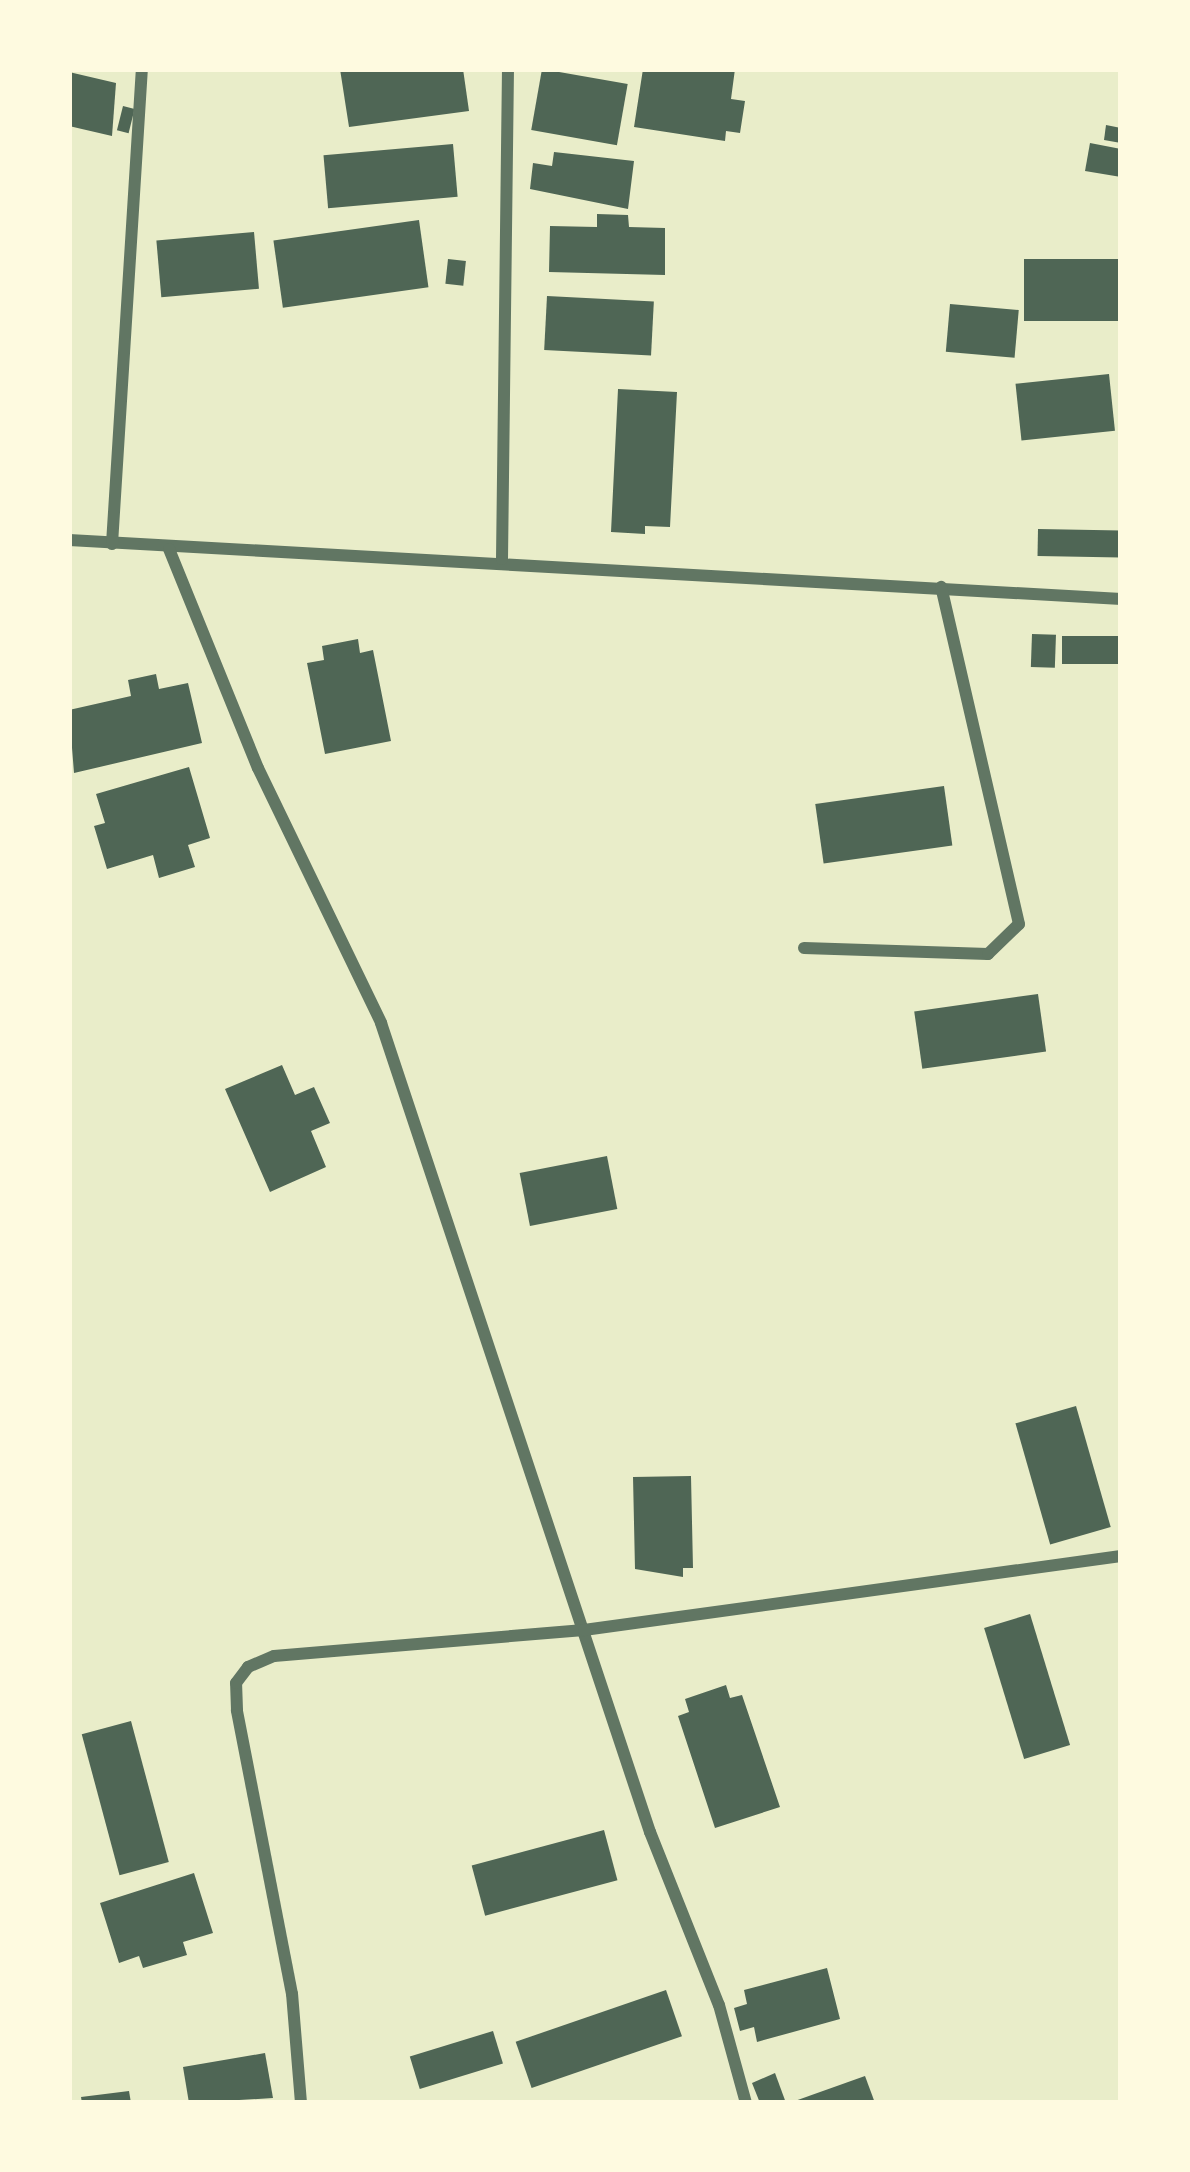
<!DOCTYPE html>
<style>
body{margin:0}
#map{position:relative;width:1190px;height:2172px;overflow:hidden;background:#e9edc9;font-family:"Alegreya Sans",sans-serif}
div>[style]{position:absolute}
.building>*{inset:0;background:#4f6655;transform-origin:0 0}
.minor>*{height:12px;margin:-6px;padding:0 6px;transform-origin:6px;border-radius:6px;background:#617663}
span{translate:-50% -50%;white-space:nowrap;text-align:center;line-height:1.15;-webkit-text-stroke:9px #fefae0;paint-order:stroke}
.frame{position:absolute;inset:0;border:72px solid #fefae0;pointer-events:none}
</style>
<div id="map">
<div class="building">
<i style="clip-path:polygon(340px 69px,463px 69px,469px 111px,349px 127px)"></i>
<i style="left:542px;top:69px;width:87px;height:62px;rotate:10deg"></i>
<i style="clip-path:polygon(643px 69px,735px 69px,731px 99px,745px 101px,740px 133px,726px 131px,725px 141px,634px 127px)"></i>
<i style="clip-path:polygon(69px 72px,116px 83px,112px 136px,69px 126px)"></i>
<i style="left:123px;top:106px;width:12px;height:25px;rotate:14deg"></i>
<i style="clip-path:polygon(1106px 125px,1121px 128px,1121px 143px,1104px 140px)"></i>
<i style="clip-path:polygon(1090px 143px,1121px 149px,1121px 177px,1085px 171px)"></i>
<i style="left:453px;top:144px;width:53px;height:130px;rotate:85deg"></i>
<i style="clip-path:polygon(554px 152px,634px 161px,628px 209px,530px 189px,533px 163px,552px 166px)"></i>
<i style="clip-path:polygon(597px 214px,628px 215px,629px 227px,665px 228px,665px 275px,549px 272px,550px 226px,597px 227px)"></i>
<i style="left:419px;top:220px;width:68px;height:147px;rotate:82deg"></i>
<i style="left:254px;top:232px;width:57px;height:98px;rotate:85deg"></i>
<i style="left:448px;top:259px;width:18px;height:25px;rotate:6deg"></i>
<i style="left:1024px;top:259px;width:97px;height:62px"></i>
<i style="left:547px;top:296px;width:107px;height:54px;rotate:3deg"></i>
<i style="left:950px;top:304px;width:69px;height:48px;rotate:5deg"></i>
<i style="left:1109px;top:374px;width:57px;height:94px;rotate:84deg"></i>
<i style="clip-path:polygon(618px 389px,677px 392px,670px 527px,645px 526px,645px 534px,611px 532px)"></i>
<i style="left:1038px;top:529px;width:83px;height:27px;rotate:1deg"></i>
<i style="left:1032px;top:634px;width:24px;height:33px;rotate:2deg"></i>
<i style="left:1062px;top:636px;width:59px;height:28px"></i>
<i style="clip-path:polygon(358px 639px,360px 653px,373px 650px,391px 741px,325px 754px,307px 663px,324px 660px,322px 646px)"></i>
<i style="clip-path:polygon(156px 674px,159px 689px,188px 683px,202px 743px,74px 773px,69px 710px,131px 696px,128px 680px)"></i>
<i style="clip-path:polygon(189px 767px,210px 838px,188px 845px,195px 867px,159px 878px,153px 855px,107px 869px,94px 826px,105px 823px,96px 794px)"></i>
<i style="left:944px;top:786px;width:60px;height:130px;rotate:82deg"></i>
<i style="left:1038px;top:994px;width:58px;height:125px;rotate:82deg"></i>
<i style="clip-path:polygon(282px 1065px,295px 1095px,314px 1087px,330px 1123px,311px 1131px,326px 1167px,270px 1192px,225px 1089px)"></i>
<i style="left:607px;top:1156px;width:54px;height:89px;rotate:79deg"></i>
<i style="left:1076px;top:1406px;width:126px;height:63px;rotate:74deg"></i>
<i style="clip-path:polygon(691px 1476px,693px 1568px,683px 1568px,683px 1577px,635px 1569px,633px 1477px)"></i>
<i style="left:1030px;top:1614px;width:137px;height:48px;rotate:73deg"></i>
<i style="clip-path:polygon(726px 1685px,730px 1698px,742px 1695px,780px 1807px,715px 1828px,678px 1716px,689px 1712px,685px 1699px)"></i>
<i style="left:131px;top:1721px;width:146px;height:51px;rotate:75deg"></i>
<i style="left:604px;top:1830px;width:52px;height:137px;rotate:75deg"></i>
<i style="clip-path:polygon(194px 1873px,213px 1933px,183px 1942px,187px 1955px,143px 1968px,139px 1956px,119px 1963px,100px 1903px)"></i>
<i style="clip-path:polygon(827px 1968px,840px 2019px,757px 2042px,754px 2027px,740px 2031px,734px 2008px,747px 2004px,744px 1990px)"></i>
<i style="left:666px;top:1990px;width:49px;height:159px;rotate:71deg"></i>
<i style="left:493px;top:2031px;width:34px;height:87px;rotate:73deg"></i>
<i style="clip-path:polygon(265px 2053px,273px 2098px,189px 2103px,183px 2067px)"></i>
<i style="clip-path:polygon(775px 2073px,786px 2103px,760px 2103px,752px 2083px)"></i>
<i style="clip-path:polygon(865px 2076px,875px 2103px,792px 2103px,792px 2102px)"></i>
<i style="clip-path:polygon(129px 2091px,131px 2103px,82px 2103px,81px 2097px)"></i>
</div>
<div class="minor">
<i style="left:69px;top:540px;width:1054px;rotate:3.21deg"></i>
<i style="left:112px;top:544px;width:476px;rotate:-86.4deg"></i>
<i style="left:169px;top:549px;width:236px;rotate:67.9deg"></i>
<i style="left:258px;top:768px;width:283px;rotate:64.2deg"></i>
<i style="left:381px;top:1023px;width:853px;rotate:71.61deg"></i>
<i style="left:650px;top:1832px;width:186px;rotate:68.3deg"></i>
<i style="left:719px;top:2005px;width:102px;rotate:74.6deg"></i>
<i style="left:502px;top:559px;width:490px;rotate:-89.3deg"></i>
<i style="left:804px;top:948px;width:184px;rotate:1.9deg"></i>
<i style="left:988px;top:954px;width:43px;rotate:-44.1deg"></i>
<i style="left:1019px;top:924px;width:346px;rotate:-103deg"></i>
<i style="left:301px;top:2103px;width:109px;rotate:-94.7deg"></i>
<i style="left:292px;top:1994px;width:289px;rotate:-101deg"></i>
<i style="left:237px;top:1710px;width:27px;rotate:-92deg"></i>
<i style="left:236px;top:1683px;width:20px;rotate:-53deg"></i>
<i style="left:248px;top:1667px;width:28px;rotate:-23deg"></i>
<i style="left:274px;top:1656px;width:311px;rotate:-4.8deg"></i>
<i style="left:584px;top:1630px;width:542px;rotate:-7.85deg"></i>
</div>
<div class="frame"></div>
</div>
